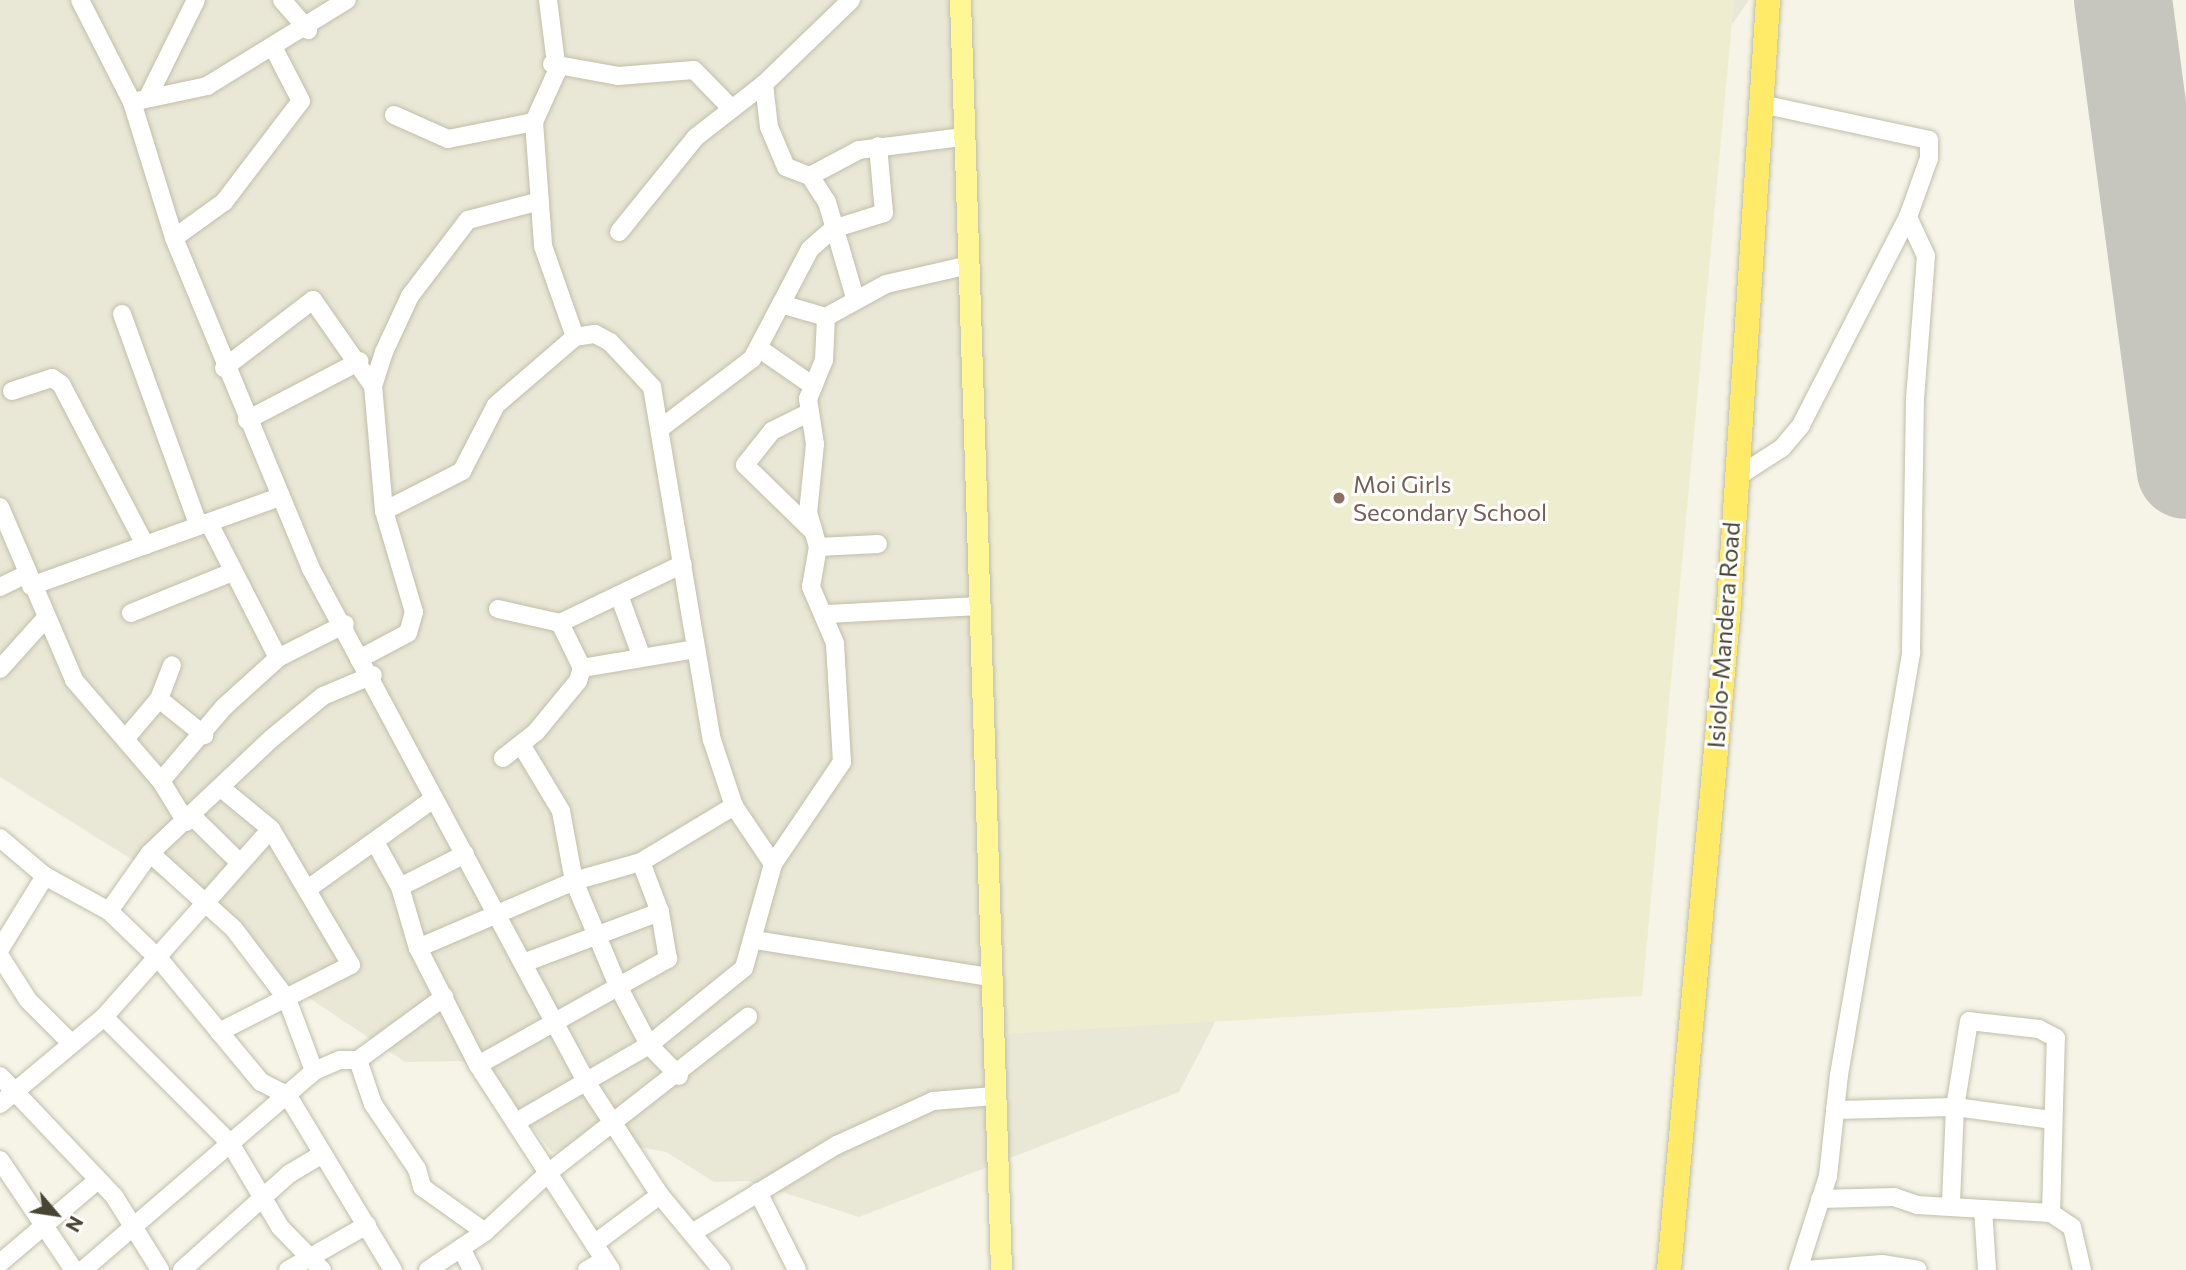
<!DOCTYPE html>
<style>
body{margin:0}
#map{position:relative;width:2186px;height:1270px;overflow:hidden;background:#f5f4e7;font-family:Commissioner,sans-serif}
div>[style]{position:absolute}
.residential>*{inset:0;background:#e9e7d5}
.education>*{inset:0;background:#efedd0}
.runway>*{height:98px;margin:-49px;padding:0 49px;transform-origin:49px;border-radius:49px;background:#c6c6bf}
.roads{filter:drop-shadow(0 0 2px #c1bea9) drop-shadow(0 0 2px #c1bea9)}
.minor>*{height:18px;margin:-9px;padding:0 9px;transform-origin:9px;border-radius:9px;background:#fff}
.major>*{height:21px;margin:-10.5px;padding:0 10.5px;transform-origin:10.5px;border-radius:10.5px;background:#fff696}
.highway>*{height:24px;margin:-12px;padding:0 12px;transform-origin:12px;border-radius:12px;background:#ffeb68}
.dots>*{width:19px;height:19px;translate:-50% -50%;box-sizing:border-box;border:4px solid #fff;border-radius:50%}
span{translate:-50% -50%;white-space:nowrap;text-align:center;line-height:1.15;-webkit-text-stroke:6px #fff;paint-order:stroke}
.education-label{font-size:24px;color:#785e54}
.left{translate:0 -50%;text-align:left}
.street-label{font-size:24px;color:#494535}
.north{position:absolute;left:21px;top:1179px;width:70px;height:70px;-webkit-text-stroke:5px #fff;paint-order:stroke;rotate:119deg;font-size:19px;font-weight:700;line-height:28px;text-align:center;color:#494535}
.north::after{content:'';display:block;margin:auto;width:24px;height:32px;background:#494535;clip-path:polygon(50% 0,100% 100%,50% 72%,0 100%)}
</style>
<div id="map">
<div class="residential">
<i style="clip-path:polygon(0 0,1749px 0,1523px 325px,1246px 962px,1179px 1092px,859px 1217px,748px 1181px,714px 1182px,666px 1152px,605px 1140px,552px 1152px,495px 1081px,462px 1061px,405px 1062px,287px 983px,179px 889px,0 777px)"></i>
</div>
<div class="education">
<i style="clip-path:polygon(972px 0,1734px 0,1642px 996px,1008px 1034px)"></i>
</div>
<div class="runway">
<i style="left:2123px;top:0;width:474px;rotate:82.4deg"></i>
</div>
<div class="roads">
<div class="minor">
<i style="left:80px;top:0;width:114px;rotate:63deg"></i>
<i style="left:132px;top:102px;width:142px;rotate:72.8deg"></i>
<i style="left:174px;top:238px;width:356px;rotate:67.5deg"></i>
<i style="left:310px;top:567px;width:588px;rotate:61.78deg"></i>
<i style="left:588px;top:1085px;width:131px;rotate:56.8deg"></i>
<i style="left:660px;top:1195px;width:97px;rotate:50.4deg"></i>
<i style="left:282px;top:0;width:40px;rotate:49deg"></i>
<i style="left:548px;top:0;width:72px;rotate:82.8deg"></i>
<i style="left:557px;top:71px;width:56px;rotate:114.3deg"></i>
<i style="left:534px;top:122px;width:124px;rotate:85.8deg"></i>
<i style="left:543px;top:246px;width:96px;rotate:70.6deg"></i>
<i style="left:575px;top:337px;width:20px;rotate:-9deg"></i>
<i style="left:595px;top:334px;width:17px;rotate:28deg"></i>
<i style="left:610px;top:342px;width:62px;rotate:47deg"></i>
<i style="left:652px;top:387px;width:358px;rotate:80.4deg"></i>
<i style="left:712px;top:740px;width:70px;rotate:71.6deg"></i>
<i style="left:734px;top:806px;width:70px;rotate:56.1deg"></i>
<i style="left:552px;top:64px;width:67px;rotate:10.3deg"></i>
<i style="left:618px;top:76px;width:76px;rotate:-4.5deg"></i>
<i style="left:694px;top:70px;width:49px;rotate:45.8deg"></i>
<i style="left:764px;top:84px;width:43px;rotate:83.4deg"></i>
<i style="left:769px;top:127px;width:43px;rotate:67deg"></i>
<i style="left:786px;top:167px;width:26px;rotate:21deg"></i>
<i style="left:810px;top:176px;width:31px;rotate:57deg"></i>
<i style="left:827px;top:202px;width:100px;rotate:73.7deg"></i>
<i style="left:149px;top:95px;width:106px;rotate:-63.7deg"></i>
<i style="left:132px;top:102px;width:77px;rotate:-12deg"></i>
<i style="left:207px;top:86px;width:164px;rotate:-31.6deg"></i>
<i style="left:394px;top:115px;width:59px;rotate:24deg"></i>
<i style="left:448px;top:139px;width:88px;rotate:-11.2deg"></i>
<i style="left:810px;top:176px;width:55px;rotate:-28deg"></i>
<i style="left:859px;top:150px;width:104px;rotate:-7.2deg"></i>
<i style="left:619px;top:232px;width:122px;rotate:-51deg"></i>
<i style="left:696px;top:137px;width:86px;rotate:-37.9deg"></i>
<i style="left:764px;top:84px;width:121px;rotate:-44deg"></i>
<i style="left:174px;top:238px;width:62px;rotate:-35.8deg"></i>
<i style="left:224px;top:202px;width:127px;rotate:-52.7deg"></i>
<i style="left:301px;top:101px;width:59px;rotate:-117.4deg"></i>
<i style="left:781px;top:304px;width:47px;rotate:16.1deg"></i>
<i style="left:122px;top:314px;width:220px;rotate:70.1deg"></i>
<i style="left:197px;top:521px;width:14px;rotate:17deg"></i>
<i style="left:210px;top:525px;width:149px;rotate:62.9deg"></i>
<i style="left:760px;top:349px;width:65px;rotate:34.9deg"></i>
<i style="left:224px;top:368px;width:112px;rotate:-37.4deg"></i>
<i style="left:313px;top:300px;width:105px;rotate:55.1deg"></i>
<i style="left:12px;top:391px;width:42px;rotate:-18deg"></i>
<i style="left:52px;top:378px;width:11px;rotate:34deg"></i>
<i style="left:61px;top:384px;width:182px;rotate:62.4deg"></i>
<i style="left:808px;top:413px;width:40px;rotate:153.4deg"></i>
<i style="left:772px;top:431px;width:43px;rotate:128.5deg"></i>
<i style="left:745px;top:465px;width:96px;rotate:44.2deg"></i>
<i style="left:247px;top:420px;width:127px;rotate:-27.6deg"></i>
<i style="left:661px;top:428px;width:114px;rotate:-37.2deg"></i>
<i style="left:752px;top:359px;width:124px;rotate:-62.2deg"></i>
<i style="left:810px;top:249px;width:30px;rotate:-41deg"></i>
<i style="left:833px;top:229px;width:53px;rotate:-17.4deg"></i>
<i style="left:884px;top:213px;width:67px;rotate:-95.1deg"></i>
<i style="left:1734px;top:479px;width:57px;rotate:-32.9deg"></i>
<i style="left:1782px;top:448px;width:30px;rotate:-50deg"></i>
<i style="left:1801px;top:425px;width:234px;rotate:-62.8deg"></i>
<i style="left:1908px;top:217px;width:63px;rotate:-70.4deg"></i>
<i style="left:1929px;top:158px;width:18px;rotate:-90deg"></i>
<i style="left:1929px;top:140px;width:172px;rotate:-167.9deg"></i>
<i style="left:0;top:507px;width:188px;rotate:66.8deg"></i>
<i style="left:74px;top:680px;width:133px;rotate:49.3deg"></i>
<i style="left:161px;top:781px;width:48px;rotate:58.6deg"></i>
<i style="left:384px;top:511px;width:88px;rotate:-27.1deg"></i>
<i style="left:462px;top:471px;width:74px;rotate:-62.7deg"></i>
<i style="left:496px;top:405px;width:104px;rotate:-40.7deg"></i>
<i style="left:818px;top:547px;width:60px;rotate:-2.9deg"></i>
<i style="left:31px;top:586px;width:264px;rotate:-19.7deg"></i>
<i style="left:0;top:587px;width:28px;rotate:-26deg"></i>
<i style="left:619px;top:595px;width:64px;rotate:69.9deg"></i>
<i style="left:498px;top:609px;width:64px;rotate:12.7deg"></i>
<i style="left:560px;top:623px;width:136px;rotate:-25.6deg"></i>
<i style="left:131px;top:613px;width:107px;rotate:-22deg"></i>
<i style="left:827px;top:614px;width:152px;rotate:-3deg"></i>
<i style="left:359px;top:659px;width:55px;rotate:-28deg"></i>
<i style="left:408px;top:633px;width:22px;rotate:-74deg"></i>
<i style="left:414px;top:612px;width:105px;rotate:-106.5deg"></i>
<i style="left:384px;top:511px;width:125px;rotate:-95deg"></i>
<i style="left:373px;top:386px;width:36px;rotate:-72deg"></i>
<i style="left:384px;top:352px;width:62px;rotate:-65.1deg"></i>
<i style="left:410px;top:296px;width:96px;rotate:-52.7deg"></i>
<i style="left:468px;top:220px;width:74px;rotate:-14.8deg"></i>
<i style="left:582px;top:668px;width:116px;rotate:-9.5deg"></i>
<i style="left:0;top:669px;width:69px;rotate:-48deg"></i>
<i style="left:159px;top:699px;width:58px;rotate:38.7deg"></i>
<i style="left:125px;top:739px;width:52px;rotate:-49.6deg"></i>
<i style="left:159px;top:699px;width:36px;rotate:-69deg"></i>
<i style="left:522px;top:746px;width:76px;rotate:59deg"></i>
<i style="left:561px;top:811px;width:71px;rotate:79.5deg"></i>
<i style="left:574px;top:881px;width:116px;rotate:67.2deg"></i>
<i style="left:619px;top:988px;width:64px;rotate:62.2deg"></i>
<i style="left:649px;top:1045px;width:43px;rotate:45.9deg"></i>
<i style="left:503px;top:758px;width:42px;rotate:-38.2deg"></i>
<i style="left:536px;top:732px;width:66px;rotate:-50.5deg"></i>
<i style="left:578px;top:681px;width:14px;rotate:-73deg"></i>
<i style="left:582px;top:668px;width:50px;rotate:-116.1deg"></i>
<i style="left:161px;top:781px;width:97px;rotate:-49.6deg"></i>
<i style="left:224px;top:707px;width:73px;rotate:-42.2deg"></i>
<i style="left:278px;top:658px;width:75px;rotate:-26.9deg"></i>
<i style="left:193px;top:817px;width:66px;rotate:44.4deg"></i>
<i style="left:0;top:838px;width:59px;rotate:40.2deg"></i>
<i style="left:45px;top:876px;width:73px;rotate:28.7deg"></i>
<i style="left:109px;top:911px;width:71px;rotate:43.9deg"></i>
<i style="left:160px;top:960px;width:158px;rotate:50.4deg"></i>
<i style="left:261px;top:1082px;width:30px;rotate:27deg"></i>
<i style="left:288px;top:1096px;width:203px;rotate:58.9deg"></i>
<i style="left:375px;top:842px;width:51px;rotate:60.9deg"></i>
<i style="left:400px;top:887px;width:64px;rotate:73.6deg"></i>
<i style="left:418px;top:948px;width:131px;rotate:62.9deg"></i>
<i style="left:478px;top:1065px;width:244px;rotate:57deg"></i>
<i style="left:150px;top:853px;width:113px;rotate:42.1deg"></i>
<i style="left:234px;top:929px;width:88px;rotate:52.9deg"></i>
<i style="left:287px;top:999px;width:77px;rotate:69.4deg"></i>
<i style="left:400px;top:887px;width:73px;rotate:-26.9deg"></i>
<i style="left:309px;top:888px;width:151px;rotate:-35.6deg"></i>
<i style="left:109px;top:911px;width:71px;rotate:-54.7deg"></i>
<i style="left:150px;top:853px;width:166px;rotate:-43.3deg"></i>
<i style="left:271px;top:739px;width:67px;rotate:-39.6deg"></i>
<i style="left:323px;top:696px;width:54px;rotate:-22.8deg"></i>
<i style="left:755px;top:940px;width:237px;rotate:9deg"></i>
<i style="left:418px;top:948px;width:170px;rotate:-23.2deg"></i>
<i style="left:574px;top:881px;width:70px;rotate:-15.8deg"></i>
<i style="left:641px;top:862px;width:109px;rotate:-31.1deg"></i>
<i style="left:0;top:949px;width:86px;rotate:-58.3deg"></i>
<i style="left:0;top:956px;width:52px;rotate:57.5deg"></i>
<i style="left:28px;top:1000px;width:62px;rotate:45deg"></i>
<i style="left:526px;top:962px;width:143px;rotate:-20.5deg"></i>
<i style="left:104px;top:1017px;width:178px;rotate:45deg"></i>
<i style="left:230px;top:1143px;width:98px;rotate:59.2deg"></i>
<i style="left:280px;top:1227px;width:60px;rotate:45.7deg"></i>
<i style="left:219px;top:1032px;width:148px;rotate:-26.9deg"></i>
<i style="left:351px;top:965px;width:158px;rotate:-120.5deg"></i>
<i style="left:358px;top:1060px;width:46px;rotate:71.2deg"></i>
<i style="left:373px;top:1104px;width:78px;rotate:55.9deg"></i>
<i style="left:417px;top:1169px;width:19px;rotate:74deg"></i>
<i style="left:422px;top:1187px;width:77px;rotate:35.5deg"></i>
<i style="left:478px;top:1065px;width:218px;rotate:-29.2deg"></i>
<i style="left:668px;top:959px;width:48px;rotate:-99.7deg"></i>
<i style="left:660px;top:912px;width:53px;rotate:-110.8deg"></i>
<i style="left:0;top:1076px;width:166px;rotate:46.5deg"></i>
<i style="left:114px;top:1196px;width:87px;rotate:58.1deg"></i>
<i style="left:0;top:1104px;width:136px;rotate:-39.9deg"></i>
<i style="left:104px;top:1017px;width:251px;rotate:-48.4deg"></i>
<i style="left:271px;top:829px;width:65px;rotate:-140.6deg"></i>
<i style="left:1835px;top:1110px;width:120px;rotate:-1.4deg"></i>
<i style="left:1955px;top:1107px;width:97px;rotate:92.4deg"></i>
<i style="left:518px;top:1121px;width:151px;rotate:-30.1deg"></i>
<i style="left:649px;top:1045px;width:122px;rotate:-39deg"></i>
<i style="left:744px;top:968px;width:108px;rotate:-74.4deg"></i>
<i style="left:773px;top:864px;width:123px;rotate:-55.9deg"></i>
<i style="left:842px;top:762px;width:119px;rotate:-93.4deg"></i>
<i style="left:835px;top:643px;width:61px;rotate:-113.2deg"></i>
<i style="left:811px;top:587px;width:41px;rotate:-80.1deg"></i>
<i style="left:818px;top:547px;width:35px;rotate:-106deg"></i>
<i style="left:808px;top:513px;width:69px;rotate:-84.2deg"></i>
<i style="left:815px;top:444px;width:46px;rotate:-98.8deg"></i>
<i style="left:808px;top:399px;width:42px;rotate:-67.7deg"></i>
<i style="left:824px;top:360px;width:43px;rotate:-87.3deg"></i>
<i style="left:826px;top:317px;width:68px;rotate:-28.8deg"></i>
<i style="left:886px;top:284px;width:81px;rotate:-12.8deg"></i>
<i style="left:0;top:1160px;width:133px;rotate:56.1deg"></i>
<i style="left:758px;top:1192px;width:87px;rotate:63.4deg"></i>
<i style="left:1820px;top:1199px;width:74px;rotate:-1.5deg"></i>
<i style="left:1894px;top:1197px;width:24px;rotate:19deg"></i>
<i style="left:1917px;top:1205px;width:134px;rotate:3.4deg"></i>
<i style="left:2051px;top:1213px;width:25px;rotate:34deg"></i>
<i style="left:2072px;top:1227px;width:44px;rotate:76.9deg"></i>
<i style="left:1983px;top:1209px;width:61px;rotate:86.2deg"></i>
<i style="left:2051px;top:1213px;width:175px;rotate:-88.4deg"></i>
<i style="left:2056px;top:1038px;width:19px;rotate:-152deg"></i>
<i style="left:2039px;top:1029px;width:70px;rotate:-173.5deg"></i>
<i style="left:1969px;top:1021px;width:87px;rotate:99.2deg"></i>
<i style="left:1955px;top:1107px;width:99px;rotate:7.6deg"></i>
<i style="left:692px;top:1233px;width:170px;rotate:-31.3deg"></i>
<i style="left:837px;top:1145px;width:106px;rotate:-24.6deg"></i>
<i style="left:933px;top:1101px;width:61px;rotate:-4.7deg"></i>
<i style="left:594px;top:1244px;width:82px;rotate:-36.6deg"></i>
<i style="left:461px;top:1248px;width:25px;rotate:63deg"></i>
<i style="left:0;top:1263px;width:128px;rotate:-40.3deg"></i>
<i style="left:83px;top:1270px;width:305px;rotate:-40.7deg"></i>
<i style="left:314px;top:1071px;width:28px;rotate:-23deg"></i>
<i style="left:340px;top:1060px;width:18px"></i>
<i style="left:358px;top:1060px;width:107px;rotate:-36.2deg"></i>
<i style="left:182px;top:1270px;width:144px;rotate:-41.9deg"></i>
<i style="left:289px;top:1174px;width:39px;rotate:-31deg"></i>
<i style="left:288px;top:1270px;width:91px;rotate:-29.7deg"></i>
<i style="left:428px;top:1270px;width:69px;rotate:-33.7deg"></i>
<i style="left:485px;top:1232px;width:86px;rotate:-43.1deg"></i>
<i style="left:548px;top:1173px;width:254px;rotate:-38deg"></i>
<i style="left:587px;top:1270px;width:20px;rotate:-30deg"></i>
<i style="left:1798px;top:1270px;width:99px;rotate:-72.3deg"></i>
<i style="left:1828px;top:1176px;width:102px;rotate:-83.8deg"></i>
<i style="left:1839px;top:1075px;width:429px;rotate:-80.3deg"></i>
<i style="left:1911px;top:652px;width:253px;rotate:-89.1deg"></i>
<i style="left:1915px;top:399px;width:143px;rotate:-85.6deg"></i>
<i style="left:1926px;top:256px;width:43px;rotate:-114.8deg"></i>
<i style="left:1805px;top:1270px;width:77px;rotate:-4.5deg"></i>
<i style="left:1882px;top:1264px;width:36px;rotate:9deg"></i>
</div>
<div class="major">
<i style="left:960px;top:0;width:1271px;rotate:88.15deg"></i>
</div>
<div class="highway">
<i style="left:1669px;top:1270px;width:668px;rotate:-84.84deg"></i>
<i style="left:1729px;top:605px;width:606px;rotate:-86.31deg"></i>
</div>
</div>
<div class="dots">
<i style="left:1339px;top:498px;background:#8d6e63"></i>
</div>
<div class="education-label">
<span class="left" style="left:1353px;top:498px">Moi Girls<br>Secondary School</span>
</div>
<div class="street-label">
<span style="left:1723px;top:635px;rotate:-86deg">Isiolo-Mandera Road</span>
</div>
<div class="north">N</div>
</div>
